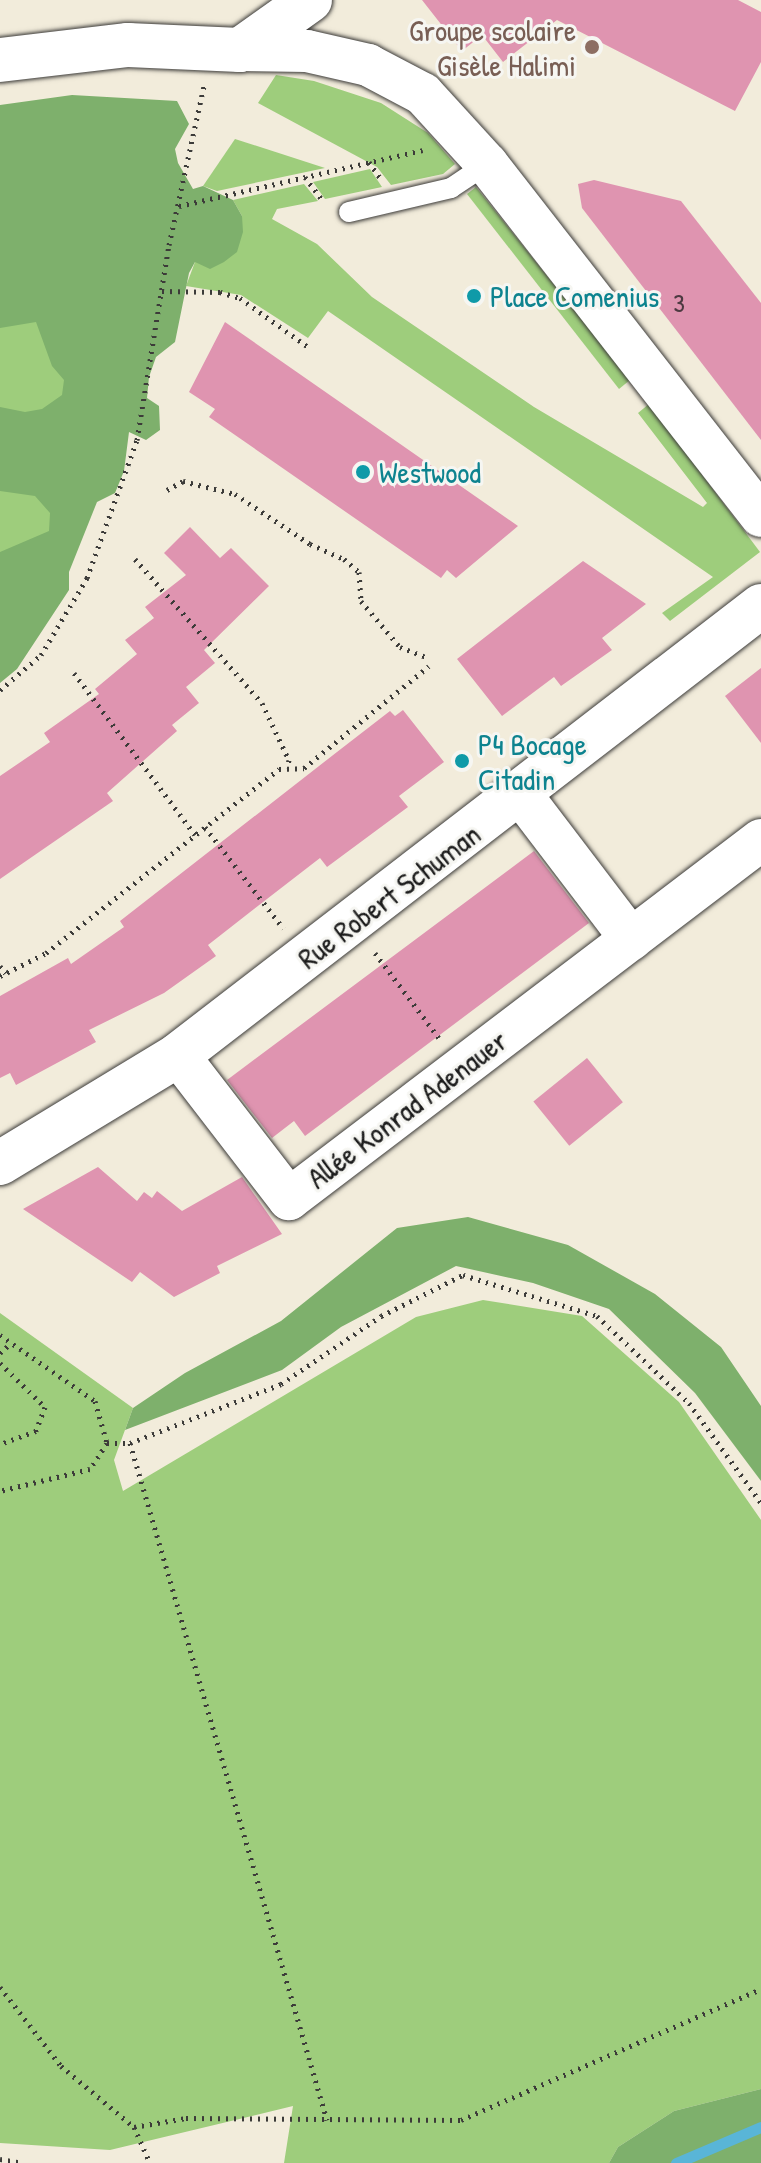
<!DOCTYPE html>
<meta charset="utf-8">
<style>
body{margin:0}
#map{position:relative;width:761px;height:2163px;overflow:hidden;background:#f2ecdb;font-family:"Patrick Hand",sans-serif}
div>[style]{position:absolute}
.green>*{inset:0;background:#9ecd7c}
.forest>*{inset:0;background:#7eb06c}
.stream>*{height:11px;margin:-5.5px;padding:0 5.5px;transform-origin:5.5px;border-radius:5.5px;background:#59b5d7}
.building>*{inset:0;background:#df94b0;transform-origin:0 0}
.path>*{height:5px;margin-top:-2.5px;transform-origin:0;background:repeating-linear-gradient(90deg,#3c3b39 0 2px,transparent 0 8px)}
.roads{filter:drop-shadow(0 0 2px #3c3b39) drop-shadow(0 0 2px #3c3b39)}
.service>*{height:20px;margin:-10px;padding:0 10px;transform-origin:10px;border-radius:10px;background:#fff}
.minor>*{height:42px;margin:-21px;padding:0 21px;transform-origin:21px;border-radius:21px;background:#fff}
.tertiary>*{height:44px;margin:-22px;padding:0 22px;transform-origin:22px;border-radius:22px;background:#fff}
.dots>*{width:22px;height:22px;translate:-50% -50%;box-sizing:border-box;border:4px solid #f6f6f2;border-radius:50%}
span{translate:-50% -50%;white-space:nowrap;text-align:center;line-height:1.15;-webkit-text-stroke:6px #f6f6f2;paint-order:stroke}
.number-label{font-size:26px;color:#4d3a41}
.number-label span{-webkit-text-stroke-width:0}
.education-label{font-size:30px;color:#785e54}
.right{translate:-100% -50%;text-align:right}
.culture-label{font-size:30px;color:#0d838f}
.left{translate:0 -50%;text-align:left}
.street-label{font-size:30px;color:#1c1c1c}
</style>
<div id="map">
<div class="green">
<i style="clip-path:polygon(276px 75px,314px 81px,381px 103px,428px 133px,455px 164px,443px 174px,391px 185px,377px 167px,258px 103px)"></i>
<i style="clip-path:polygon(0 117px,98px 162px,50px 540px,0 624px)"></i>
<i style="clip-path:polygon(235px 139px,325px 168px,217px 191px,203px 186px)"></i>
<i style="clip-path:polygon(370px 169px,382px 187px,325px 199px,313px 182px)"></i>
<i style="clip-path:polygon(304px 184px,318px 201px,277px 209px,272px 219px,317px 244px,372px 297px,534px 407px,703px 507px,707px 503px,638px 413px,649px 404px,760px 552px,670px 621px,662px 613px,713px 577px,328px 311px,308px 338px,241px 295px,186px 286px,195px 262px,242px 216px,233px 200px)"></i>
<i style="clip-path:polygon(476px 187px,630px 380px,619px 389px,467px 194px)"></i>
<i style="clip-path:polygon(483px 1300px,582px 1316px,679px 1402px,761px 1520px,761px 2089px,674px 2111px,618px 2147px,609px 2163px,284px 2163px,293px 2106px,110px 2150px,0 2143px,0 1313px,133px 1408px,114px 1460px,123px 1491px,416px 1317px)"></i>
</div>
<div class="forest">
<i style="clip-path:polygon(72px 95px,177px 101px,189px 124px,175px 149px,178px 163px,193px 189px,203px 186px,233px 200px,242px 216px,243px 232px,237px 252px,224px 262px,210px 269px,195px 262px,189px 273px,175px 342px,156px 357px,149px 377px,147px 398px,159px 406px,160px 430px,146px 440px,129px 432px,124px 471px,115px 493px,97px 502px,69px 572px,69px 590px,17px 669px,0 683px,0 552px,49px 531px,50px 513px,35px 496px,0 491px,0 407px,25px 412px,42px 409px,62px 395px,64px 380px,52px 366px,36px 322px,0 328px,0 105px)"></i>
<i style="clip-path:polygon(468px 1217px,568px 1245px,655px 1294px,721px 1347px,761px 1406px,761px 1481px,695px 1393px,609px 1309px,533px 1283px,456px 1266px,341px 1327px,282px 1370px,125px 1430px,133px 1408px,185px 1373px,281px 1321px,397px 1228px)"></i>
<i style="clip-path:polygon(761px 2089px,761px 2163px,609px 2163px,618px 2147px,674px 2111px)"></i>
</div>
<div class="stream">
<i style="left:676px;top:2163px;width:92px;rotate:-23deg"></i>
</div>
<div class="building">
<i style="clip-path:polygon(422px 0,738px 0,761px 12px,761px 62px,735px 111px,557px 20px,503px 62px,482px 35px,462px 51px)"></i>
<i style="clip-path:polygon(594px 180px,681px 201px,761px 303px,761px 440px,582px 208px,578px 184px)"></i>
<i style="clip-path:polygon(225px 322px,518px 526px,456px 578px,447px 570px,441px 578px,209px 417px,215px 409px,189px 392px)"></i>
<i style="clip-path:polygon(190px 527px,220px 558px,231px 548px,269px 586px,204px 650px,215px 663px,186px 687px,199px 703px,172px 725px,177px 731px,107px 793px,113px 801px,0 879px,0 776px,50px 742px,44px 733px,99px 694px,95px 689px,137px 654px,125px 640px,154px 618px,145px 607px,186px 575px,164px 553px)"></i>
<i style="clip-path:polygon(583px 561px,646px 604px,602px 638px,612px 650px,561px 686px,554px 677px,502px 716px,457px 659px)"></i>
<i style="clip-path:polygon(761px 668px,761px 743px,725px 696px)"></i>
<i style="clip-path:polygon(403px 710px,444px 762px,399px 796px,408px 807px,327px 867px,320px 858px,254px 909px,208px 945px,216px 956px,164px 993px,89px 1030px,96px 1042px,16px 1085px,10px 1073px,0 1078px,0 996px,68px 958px,71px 964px,124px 927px,120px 921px,337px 752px,390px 711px,395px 716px)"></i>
<i style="clip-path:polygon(534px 851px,589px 923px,305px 1136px,294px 1121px,272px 1138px,227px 1080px)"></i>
<i style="left:587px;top:1058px;width:57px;height:69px;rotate:51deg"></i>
<i style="clip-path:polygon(98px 1167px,137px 1201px,144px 1192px,152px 1198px,157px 1191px,182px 1211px,242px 1177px,282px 1234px,217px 1266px,220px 1273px,174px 1297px,140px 1272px,132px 1282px,23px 1209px)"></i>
</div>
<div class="path">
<i style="left:369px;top:162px;width:19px;rotate:55deg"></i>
<i style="left:305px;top:177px;width:31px;rotate:53deg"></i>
<i style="left:179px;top:206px;width:250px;rotate:-12.9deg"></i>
<i style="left:162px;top:291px;width:58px;rotate:1deg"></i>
<i style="left:220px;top:292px;width:21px;rotate:17deg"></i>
<i style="left:240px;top:298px;width:87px;rotate:35.7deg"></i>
<i style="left:167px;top:490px;width:18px;rotate:-29deg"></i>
<i style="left:183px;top:481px;width:54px;rotate:14deg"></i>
<i style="left:235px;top:494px;width:90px;rotate:33.7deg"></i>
<i style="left:310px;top:544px;width:37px;rotate:24deg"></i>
<i style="left:344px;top:559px;width:20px;rotate:41deg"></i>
<i style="left:359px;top:572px;width:29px;rotate:86deg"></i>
<i style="left:361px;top:601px;width:60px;rotate:49.7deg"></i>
<i style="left:400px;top:647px;width:30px;rotate:21deg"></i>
<i style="left:135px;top:559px;width:192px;rotate:48.6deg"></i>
<i style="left:262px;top:703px;width:63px;rotate:64.7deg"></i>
<i style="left:289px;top:760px;width:8px;rotate:104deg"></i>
<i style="left:74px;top:673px;width:202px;rotate:53.2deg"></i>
<i style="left:0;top:690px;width:54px;rotate:-40.5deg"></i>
<i style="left:41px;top:655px;width:90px;rotate:-59.1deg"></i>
<i style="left:87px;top:578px;width:147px;rotate:-70.1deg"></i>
<i style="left:137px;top:440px;width:198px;rotate:-80.7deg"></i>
<i style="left:169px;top:245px;width:163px;rotate:-77.6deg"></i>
<i style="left:205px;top:827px;width:128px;rotate:52.3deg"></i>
<i style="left:375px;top:953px;width:106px;rotate:53deg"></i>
<i style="left:0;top:966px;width:9px;rotate:54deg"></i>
<i style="left:0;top:976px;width:51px;rotate:-26.6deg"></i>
<i style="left:46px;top:953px;width:297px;rotate:-38.3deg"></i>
<i style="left:279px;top:769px;width:25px;rotate:-2deg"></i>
<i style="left:304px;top:768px;width:161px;rotate:-39.2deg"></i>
<i style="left:0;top:1335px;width:116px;rotate:34.8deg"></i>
<i style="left:95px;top:1401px;width:44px;rotate:74.1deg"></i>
<i style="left:107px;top:1443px;width:31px;rotate:123deg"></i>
<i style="left:90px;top:1469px;width:93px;rotate:166.3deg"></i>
<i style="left:0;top:1353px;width:15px;rotate:-42deg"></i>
<i style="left:0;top:1363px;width:63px;rotate:44.4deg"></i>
<i style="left:45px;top:1407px;width:26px;rotate:111deg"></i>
<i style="left:36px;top:1431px;width:38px;rotate:160deg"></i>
<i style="left:107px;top:1443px;width:23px"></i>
<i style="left:130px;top:1443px;width:162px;rotate:-21.3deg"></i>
<i style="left:281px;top:1384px;width:121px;rotate:-34.2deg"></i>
<i style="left:381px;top:1316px;width:92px;rotate:-26.6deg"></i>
<i style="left:463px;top:1275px;width:140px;rotate:17deg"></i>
<i style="left:597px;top:1316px;width:127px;rotate:43.4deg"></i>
<i style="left:689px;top:1403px;width:123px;rotate:54.2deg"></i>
<i style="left:130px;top:1443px;width:705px;rotate:73.78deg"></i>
<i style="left:0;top:1987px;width:100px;rotate:52.3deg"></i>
<i style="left:61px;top:2066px;width:95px;rotate:39.9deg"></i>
<i style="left:134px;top:2127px;width:39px;rotate:66deg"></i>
<i style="left:134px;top:2127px;width:53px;rotate:-9.8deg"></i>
<i style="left:186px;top:2118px;width:275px;rotate:0.4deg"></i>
<i style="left:461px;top:2120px;width:327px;rotate:-23.6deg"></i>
<i style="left:0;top:2159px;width:22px;rotate:10deg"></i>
</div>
<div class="roads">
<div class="service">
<i style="left:349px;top:212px;width:105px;rotate:-13.2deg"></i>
<i style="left:451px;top:188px;width:43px;rotate:-33.7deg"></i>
</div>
<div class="minor">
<i style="left:240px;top:50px;width:67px;rotate:0.9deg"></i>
<i style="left:307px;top:51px;width:63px;rotate:12.9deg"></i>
<i style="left:368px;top:65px;width:62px;rotate:27.8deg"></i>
<i style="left:423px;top:94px;width:95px;rotate:47.6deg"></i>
<i style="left:487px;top:164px;width:446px;rotate:52.1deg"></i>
<i style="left:522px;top:796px;width:180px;rotate:52.7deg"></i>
<i style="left:178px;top:1055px;width:182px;rotate:52.4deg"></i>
<i style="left:289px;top:1199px;width:593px;rotate:-37.26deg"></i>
</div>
<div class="tertiary">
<i style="left:0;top:60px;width:129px;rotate:-6.7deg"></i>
<i style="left:128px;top:45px;width:112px;rotate:2.6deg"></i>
<i style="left:240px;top:50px;width:86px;rotate:-35.5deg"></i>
<i style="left:0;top:1163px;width:208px;rotate:-31.2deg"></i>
<i style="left:178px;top:1055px;width:736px;rotate:-37.6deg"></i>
</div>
</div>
<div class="dots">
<i style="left:592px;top:47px;background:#8d6e63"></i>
<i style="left:474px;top:296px;background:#0f9aa8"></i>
<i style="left:363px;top:472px;background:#0f9aa8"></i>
<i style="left:462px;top:761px;background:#0f9aa8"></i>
</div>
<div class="number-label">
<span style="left:679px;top:303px">3</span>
</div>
<div class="education-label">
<span class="right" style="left:576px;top:47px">Groupe scolaire<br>Gisèle Halimi</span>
</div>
<div class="culture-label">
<span class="left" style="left:490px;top:296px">Place Comenius</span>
<span class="left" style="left:379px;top:472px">Westwood</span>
<span class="left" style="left:478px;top:761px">P4 Bocage<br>Citadin</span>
</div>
<div class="street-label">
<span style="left:389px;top:896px;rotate:-37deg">Rue Robert Schuman</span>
<span style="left:407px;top:1109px;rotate:-37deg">Allée Konrad Adenauer</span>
</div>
</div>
